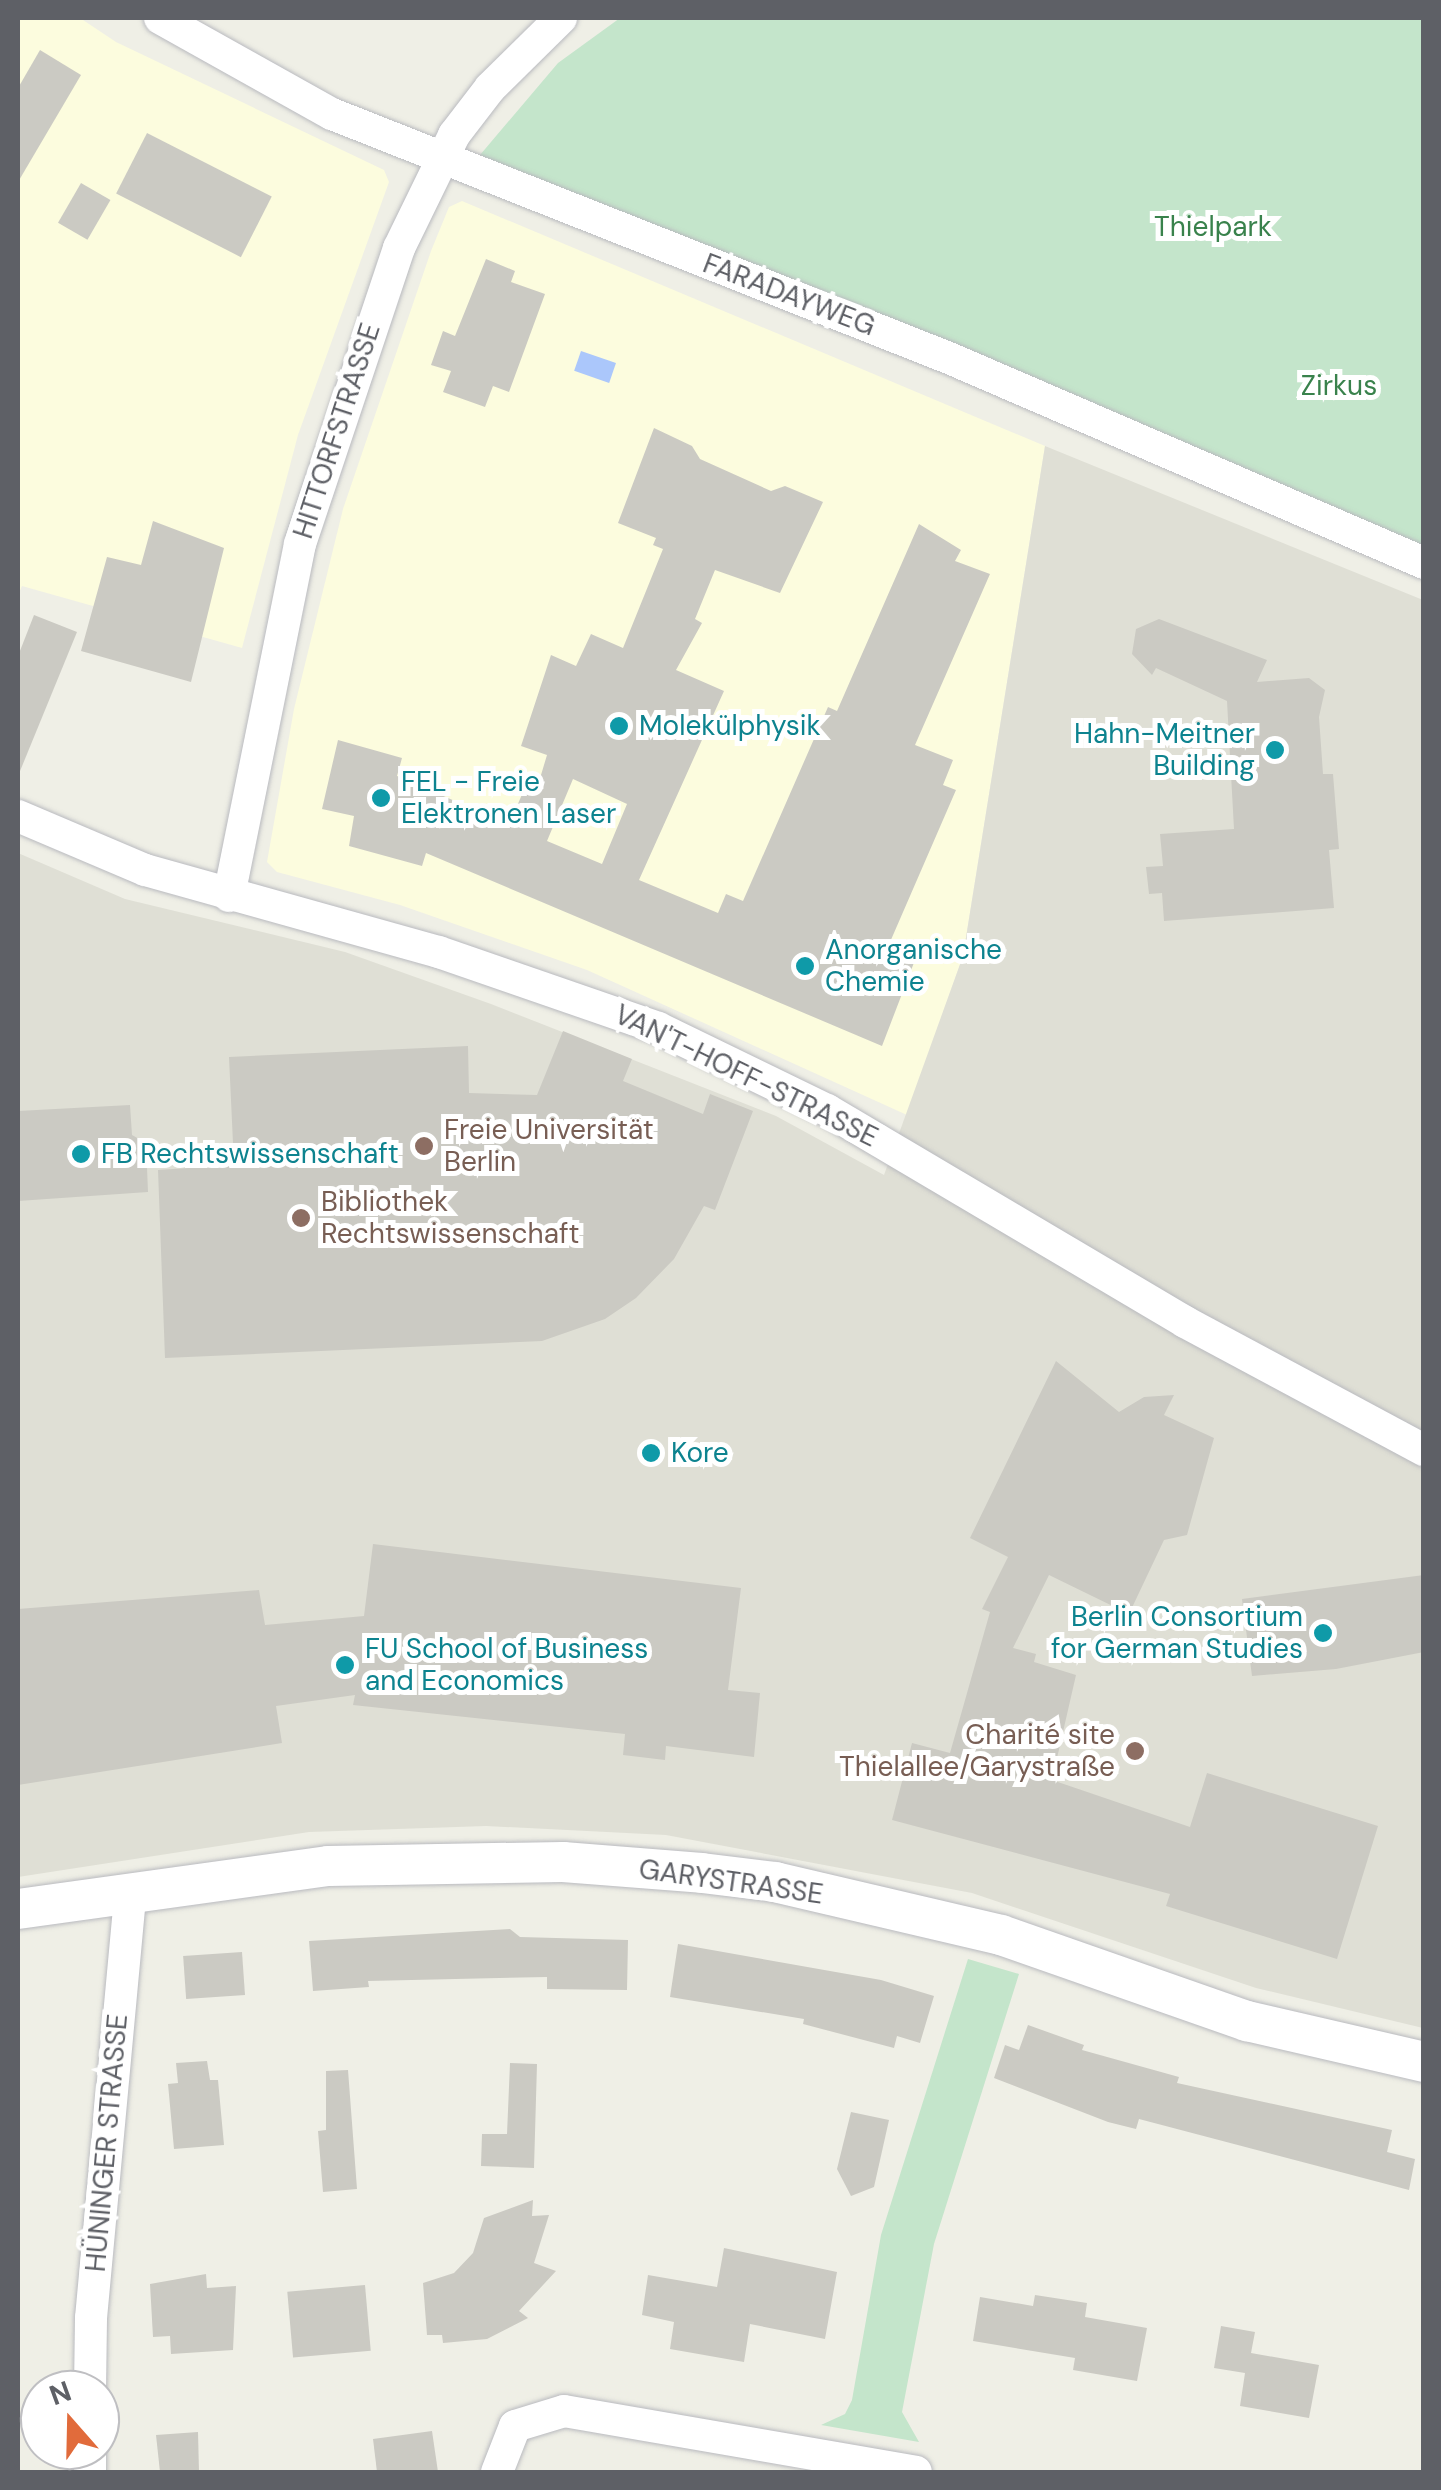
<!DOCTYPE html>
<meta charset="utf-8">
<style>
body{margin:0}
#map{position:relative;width:1441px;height:2490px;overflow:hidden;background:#efefe6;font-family:"DM Sans",sans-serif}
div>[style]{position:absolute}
.commercial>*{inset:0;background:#fcfcde}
.education>*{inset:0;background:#dfdfd5}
.green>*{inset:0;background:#c4e5cb}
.water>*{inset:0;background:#abc7fb;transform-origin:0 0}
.building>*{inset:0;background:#cbcac3;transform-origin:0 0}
.roads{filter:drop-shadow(0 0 2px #b9babf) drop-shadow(0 0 2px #b9babf)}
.minor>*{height:32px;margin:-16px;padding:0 16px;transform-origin:16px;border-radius:16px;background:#fff}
.tertiary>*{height:40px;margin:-20px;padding:0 20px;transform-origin:20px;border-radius:20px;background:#fff}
.dots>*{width:28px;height:28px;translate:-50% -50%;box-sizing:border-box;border:5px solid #fff;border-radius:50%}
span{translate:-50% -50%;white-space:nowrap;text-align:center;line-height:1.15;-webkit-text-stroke:10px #fff;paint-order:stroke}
.park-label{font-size:28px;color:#39824c}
.street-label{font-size:28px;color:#5e6066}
.culture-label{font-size:28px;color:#0d838f}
.left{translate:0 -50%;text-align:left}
.right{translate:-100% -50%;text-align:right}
.education-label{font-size:28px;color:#785e54}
.frame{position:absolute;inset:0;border:20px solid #5e6066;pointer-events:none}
.north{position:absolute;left:20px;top:2370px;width:100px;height:100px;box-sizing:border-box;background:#fff;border:2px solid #bfbfc2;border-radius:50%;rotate:340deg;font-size:28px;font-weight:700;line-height:40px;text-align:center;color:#5e6066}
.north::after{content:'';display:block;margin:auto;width:35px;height:45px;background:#e16b3b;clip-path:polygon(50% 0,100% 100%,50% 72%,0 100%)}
</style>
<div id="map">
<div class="commercial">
<i style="clip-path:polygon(18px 18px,80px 18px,116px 42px,384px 170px,389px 182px,298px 435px,242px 648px,22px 586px,18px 595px)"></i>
<i style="clip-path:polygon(462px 201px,1045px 446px,963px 956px,907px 1115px,587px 970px,400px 905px,277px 872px,267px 862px,294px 709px,343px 509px,431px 251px,449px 207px)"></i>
</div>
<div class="education">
<i style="clip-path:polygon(1045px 446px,1423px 600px,1423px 2028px,1256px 1988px,972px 1893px,666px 1835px,486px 1826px,309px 1832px,18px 1877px,18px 853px,125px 899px,345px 952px,491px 1004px,776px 1116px,884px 1175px,963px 956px)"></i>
</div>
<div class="green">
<i style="clip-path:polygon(620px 18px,1423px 18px,1423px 547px,1009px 368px,480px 155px,558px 63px)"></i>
<i style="clip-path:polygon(968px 1959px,1019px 1974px,934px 2244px,902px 2412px,919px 2442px,821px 2425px,845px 2414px,852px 2400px,881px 2235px)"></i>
</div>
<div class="water">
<i style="left:581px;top:351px;width:37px;height:21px;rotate:19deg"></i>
</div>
<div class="building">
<i style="clip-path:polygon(40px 50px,81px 75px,18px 182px,18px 88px)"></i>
<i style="left:147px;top:133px;width:140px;height:68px;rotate:27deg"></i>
<i style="left:81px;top:183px;width:34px;height:46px;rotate:30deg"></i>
<i style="clip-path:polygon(486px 259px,515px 271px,511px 282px,545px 294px,509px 392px,493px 386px,485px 407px,443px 392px,451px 371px,431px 365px,443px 331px,455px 336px)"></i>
<i style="clip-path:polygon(evenodd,654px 428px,692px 446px,700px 459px,771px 491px,785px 486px,823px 502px,780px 593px,715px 570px,695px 619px,702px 623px,676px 670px,724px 691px,639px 880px,718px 913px,726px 894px,743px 901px,828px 707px,837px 711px,919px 524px,961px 550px,955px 561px,990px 574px,915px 745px,953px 760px,943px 785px,956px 790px,887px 949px,915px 960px,882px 1046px,426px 853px,422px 866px,349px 846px,354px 816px,322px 809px,338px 740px,402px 758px,397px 776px,441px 788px,439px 794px,509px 825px,523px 792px,535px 795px,547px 755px,521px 746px,551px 655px,576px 666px,591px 634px,623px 648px,663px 549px,653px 545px,656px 538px,618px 523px,654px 428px,573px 779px,627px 804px,602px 864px,547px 841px,573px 779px)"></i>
<i style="clip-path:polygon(153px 521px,224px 548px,191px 682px,81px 651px,107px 557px,141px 565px)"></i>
<i style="clip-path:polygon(34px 615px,77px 632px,18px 776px,18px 656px)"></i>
<i style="clip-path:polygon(1159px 619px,1267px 660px,1257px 682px,1309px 678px,1325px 690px,1319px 717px,1323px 774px,1333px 774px,1339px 849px,1329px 850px,1334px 908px,1164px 921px,1162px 893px,1149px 894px,1146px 867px,1163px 866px,1160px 834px,1234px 829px,1227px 701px,1156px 668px,1152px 675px,1132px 654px,1136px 629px)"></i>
<i style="clip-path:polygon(563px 1031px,632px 1059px,623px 1081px,703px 1114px,710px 1094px,753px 1111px,715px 1210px,704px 1206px,674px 1259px,636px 1298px,605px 1319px,542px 1341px,165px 1358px,158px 1170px,234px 1165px,229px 1057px,468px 1046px,469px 1093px,537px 1095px)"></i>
<i style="clip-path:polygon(130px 1105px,132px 1135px,146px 1143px,148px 1192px,18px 1201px,18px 1111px)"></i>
<i style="clip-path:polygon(1056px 1361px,1119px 1412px,1144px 1397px,1174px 1395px,1164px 1415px,1214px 1438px,1187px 1535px,1164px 1540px,1129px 1614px,1049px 1575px,1013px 1648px,1036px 1654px,1034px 1662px,1076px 1675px,1052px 1780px,1190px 1827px,1207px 1773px,1378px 1826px,1337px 1959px,1166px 1906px,1170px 1894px,892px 1820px,912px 1743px,950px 1753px,990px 1612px,982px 1609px,1008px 1557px,970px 1538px)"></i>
<i style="clip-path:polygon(373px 1544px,741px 1588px,728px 1690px,760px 1693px,754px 1757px,666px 1746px,665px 1760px,623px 1755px,625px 1734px,353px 1705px,355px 1695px,276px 1706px,282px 1743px,18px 1785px,18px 1609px,259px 1590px,265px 1625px,364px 1616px)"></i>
<i style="clip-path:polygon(1424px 1575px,1424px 1652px,1336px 1669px,1252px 1676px,1242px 1599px)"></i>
<i style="clip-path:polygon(510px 1929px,520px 1937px,628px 1940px,627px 1990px,547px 1989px,547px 1977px,368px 1981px,369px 1987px,313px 1991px,309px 1941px)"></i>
<i style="clip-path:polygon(678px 1944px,881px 1980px,934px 1996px,920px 2043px,897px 2036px,894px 2048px,803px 2024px,804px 2019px,670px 1997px)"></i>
<i style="left:242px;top:1952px;width:43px;height:59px;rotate:86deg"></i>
<i style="clip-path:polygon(1028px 2025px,1084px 2045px,1082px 2050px,1179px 2077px,1177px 2083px,1392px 2130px,1387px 2152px,1415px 2159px,1409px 2190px,1139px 2119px,1136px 2129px,1108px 2122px,994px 2078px,1005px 2045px,1019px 2050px)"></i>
<i style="clip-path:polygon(207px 2061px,210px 2080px,218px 2080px,224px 2145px,174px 2149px,168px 2084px,178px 2083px,176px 2063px)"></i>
<i style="clip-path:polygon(510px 2063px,537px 2064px,534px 2168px,481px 2166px,482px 2134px,507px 2134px)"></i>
<i style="clip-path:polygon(348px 2070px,357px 2189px,323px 2192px,318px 2131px,326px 2130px,326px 2071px)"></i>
<i style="clip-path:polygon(851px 2112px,889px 2120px,874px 2187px,851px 2196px,837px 2169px)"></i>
<i style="clip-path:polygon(533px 2200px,532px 2216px,549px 2215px,534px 2263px,556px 2271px,519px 2311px,528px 2318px,487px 2339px,443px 2343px,442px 2335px,427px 2335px,423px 2283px,454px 2273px,473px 2253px,484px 2218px)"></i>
<i style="clip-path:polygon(724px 2248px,837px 2272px,825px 2339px,750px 2324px,744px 2362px,670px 2349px,674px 2322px,642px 2315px,648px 2275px,717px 2287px)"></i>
<i style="clip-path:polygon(206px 2274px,207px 2288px,236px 2286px,233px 2350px,171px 2354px,170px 2336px,153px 2337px,150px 2284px)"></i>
<i style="left:365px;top:2285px;width:66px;height:78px;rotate:85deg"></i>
<i style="clip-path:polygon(1035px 2295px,1087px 2303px,1085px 2317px,1147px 2328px,1137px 2381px,1073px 2370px,1075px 2358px,973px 2341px,980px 2297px,1033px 2306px)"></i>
<i style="clip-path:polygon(1221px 2326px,1255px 2332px,1251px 2353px,1319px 2365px,1309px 2418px,1240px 2406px,1245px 2373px,1214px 2368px)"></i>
<i style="clip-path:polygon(432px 2431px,438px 2472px,377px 2472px,373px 2439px)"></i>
<i style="clip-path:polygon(198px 2432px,199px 2472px,160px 2472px,156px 2435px)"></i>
</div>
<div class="roads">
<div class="minor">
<i style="left:160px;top:18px;width:197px;rotate:29.2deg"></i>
<i style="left:332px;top:114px;width:663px;rotate:21.58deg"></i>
<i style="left:949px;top:358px;width:517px;rotate:23.34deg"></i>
<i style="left:18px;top:816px;width:138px;rotate:23deg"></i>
<i style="left:145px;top:870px;width:305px;rotate:15.6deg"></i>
<i style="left:439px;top:952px;width:232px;rotate:19.1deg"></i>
<i style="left:658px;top:1028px;width:188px;rotate:25.9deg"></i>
<i style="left:827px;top:1110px;width:416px;rotate:30.6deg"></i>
<i style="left:1185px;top:1322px;width:271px;rotate:28.2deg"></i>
<i style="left:229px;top:896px;width:359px;rotate:-78.6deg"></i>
<i style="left:300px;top:544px;width:312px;rotate:-71.5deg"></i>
<i style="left:399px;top:248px;width:126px;rotate:-64deg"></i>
<i style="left:454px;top:135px;width:59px;rotate:-52.5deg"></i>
<i style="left:490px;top:88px;width:100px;rotate:-44.6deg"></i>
<i style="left:90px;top:2390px;width:72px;rotate:-89.2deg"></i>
<i style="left:91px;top:2318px;width:424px;rotate:-84.7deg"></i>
<i style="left:90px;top:2472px;width:22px;rotate:-90deg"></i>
<i style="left:497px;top:2472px;width:49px;rotate:-68.6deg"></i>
<i style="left:515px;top:2426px;width:51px;rotate:-17deg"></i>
<i style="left:564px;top:2411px;width:357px;rotate:9.8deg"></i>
</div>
<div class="tertiary">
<i style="left:18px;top:1909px;width:313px;rotate:-7.9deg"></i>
<i style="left:328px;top:1866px;width:235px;rotate:-1deg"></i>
<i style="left:563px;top:1862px;width:139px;rotate:4.5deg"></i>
<i style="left:702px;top:1873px;width:74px;rotate:7deg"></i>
<i style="left:775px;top:1882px;width:232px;rotate:13.2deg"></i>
<i style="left:1001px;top:1935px;width:261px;rotate:19.3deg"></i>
<i style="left:1247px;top:2021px;width:182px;rotate:13deg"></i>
</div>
</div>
<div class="dots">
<i style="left:619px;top:726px;background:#0f9aa8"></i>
<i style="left:1275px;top:750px;background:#0f9aa8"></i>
<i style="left:381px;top:798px;background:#0f9aa8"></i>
<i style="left:805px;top:966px;background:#0f9aa8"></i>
<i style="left:424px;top:1146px;background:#8d6e63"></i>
<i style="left:81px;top:1154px;background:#0f9aa8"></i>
<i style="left:301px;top:1218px;background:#8d6e63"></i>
<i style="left:651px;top:1453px;background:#0f9aa8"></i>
<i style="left:1323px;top:1633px;background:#0f9aa8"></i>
<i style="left:345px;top:1665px;background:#0f9aa8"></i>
<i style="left:1135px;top:1751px;background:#8d6e63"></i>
</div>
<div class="park-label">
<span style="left:1213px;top:227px">Thielpark</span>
<span style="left:1339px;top:386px">Zirkus</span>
</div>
<div class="street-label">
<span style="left:789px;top:295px;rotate:21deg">FARADAYWEG</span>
<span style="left:337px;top:431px;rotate:-72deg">HITTORFSTRASSE</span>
<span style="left:746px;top:1076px;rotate:26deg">VAN'T-HOFF-STRASSE</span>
<span style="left:731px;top:1882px;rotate:8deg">GARYSTRASSE</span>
<span style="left:107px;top:2143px;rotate:-85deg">HÜNINGER STRASSE</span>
</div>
<div class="culture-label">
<span class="left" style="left:639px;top:726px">Molekülphysik</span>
<span class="right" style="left:1255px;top:750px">Hahn-Meitner<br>Building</span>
<span class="left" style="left:401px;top:798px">FEL - Freie<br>Elektronen Laser</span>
<span class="left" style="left:825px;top:966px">Anorganische<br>Chemie</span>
<span class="left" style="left:101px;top:1154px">FB Rechtswissenschaft</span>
<span class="left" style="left:671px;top:1453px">Kore</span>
<span class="right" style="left:1303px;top:1633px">Berlin Consortium<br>for German Studies</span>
<span class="left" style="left:365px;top:1665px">FU School of Business<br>and Economics</span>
</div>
<div class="education-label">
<span class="left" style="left:444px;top:1146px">Freie Universität<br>Berlin</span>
<span class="left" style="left:321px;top:1218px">Bibliothek<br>Rechtswissenschaft</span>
<span class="right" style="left:1115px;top:1751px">Charité site<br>Thielallee/Garystraße</span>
</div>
<div class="frame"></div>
<div class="north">N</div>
</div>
